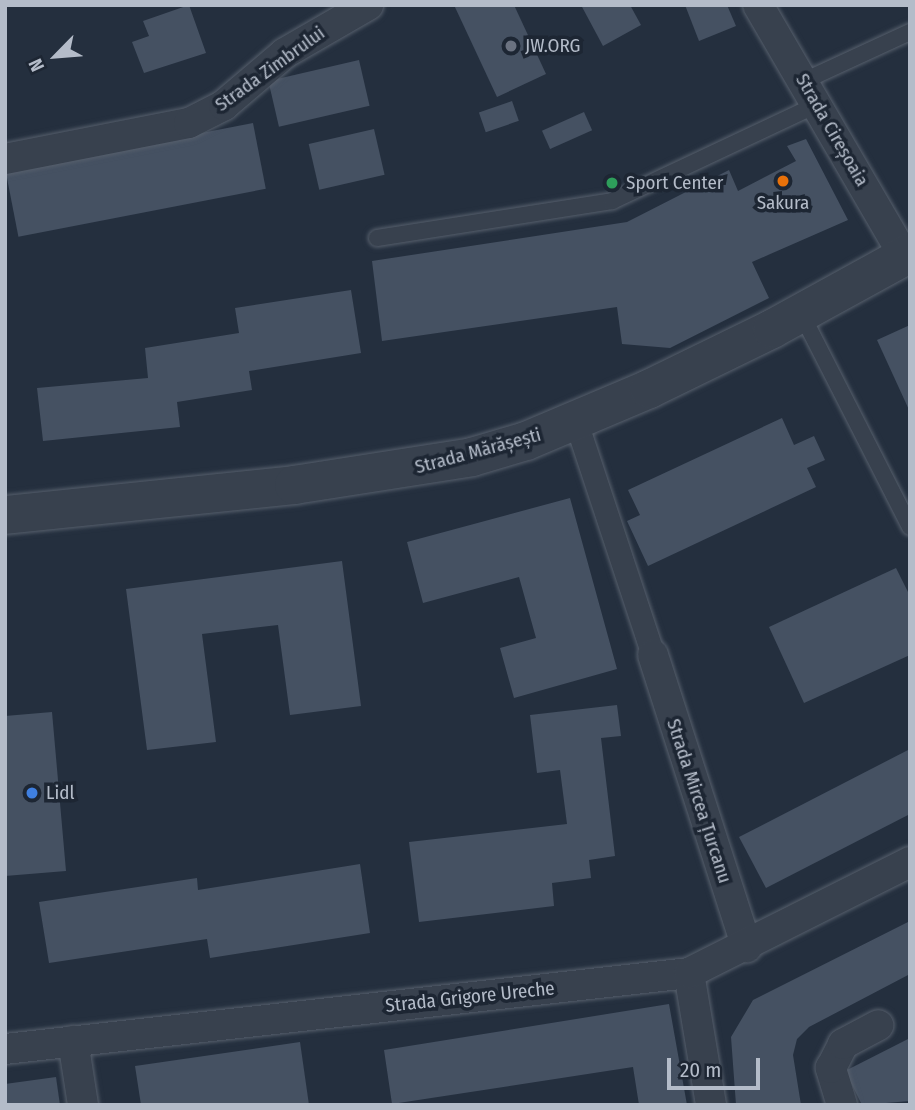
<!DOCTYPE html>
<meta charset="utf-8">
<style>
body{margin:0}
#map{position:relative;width:915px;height:1110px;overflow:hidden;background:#242f3e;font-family:"Fira Sans Condensed",sans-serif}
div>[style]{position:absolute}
.building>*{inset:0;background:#455162;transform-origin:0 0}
.roads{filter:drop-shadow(0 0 2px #565f6c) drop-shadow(0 0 2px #565f6c)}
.service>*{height:16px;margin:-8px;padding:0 8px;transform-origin:8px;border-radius:8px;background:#38414e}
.pedestrian>*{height:23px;margin:-11.5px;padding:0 11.5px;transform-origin:11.5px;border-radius:11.5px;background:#38414e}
.minor>*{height:30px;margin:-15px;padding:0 15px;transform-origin:15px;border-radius:15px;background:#38414e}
.tertiary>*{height:38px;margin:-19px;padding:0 19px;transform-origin:19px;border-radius:19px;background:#38414e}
.dots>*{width:19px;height:19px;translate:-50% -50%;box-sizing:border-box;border:4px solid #1d2633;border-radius:50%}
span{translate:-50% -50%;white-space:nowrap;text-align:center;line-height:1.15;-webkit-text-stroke:7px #1d2633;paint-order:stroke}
.poi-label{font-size:19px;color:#b4bcc9}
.left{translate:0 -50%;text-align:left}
.street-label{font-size:19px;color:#b4bcc9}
.frame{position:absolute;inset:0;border:7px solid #b4bcc9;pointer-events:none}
.north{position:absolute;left:21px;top:21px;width:70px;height:70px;-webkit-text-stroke:5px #1d2633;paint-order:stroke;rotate:245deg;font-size:19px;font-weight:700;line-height:28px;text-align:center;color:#b4bcc9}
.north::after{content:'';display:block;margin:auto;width:24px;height:32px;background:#b4bcc9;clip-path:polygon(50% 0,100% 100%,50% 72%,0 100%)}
.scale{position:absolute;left:667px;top:1058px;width:93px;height:32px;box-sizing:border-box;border:4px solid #b4bcc9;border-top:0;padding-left:9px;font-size:21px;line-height:24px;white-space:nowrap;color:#b4bcc9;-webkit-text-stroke:5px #1d2633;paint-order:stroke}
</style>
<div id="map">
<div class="building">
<i style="clip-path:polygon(189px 5px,206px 53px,144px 73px,132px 42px,149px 36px,143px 21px)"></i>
<i style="clip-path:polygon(454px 5px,514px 5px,546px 74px,497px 97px)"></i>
<i style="clip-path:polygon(581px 5px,630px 5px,641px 25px,603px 46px)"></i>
<i style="clip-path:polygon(685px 5px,727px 5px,736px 26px,699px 41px)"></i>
<i style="left:359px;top:60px;width:47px;height:93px;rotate:77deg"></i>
<i style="left:512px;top:101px;width:21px;height:35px;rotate:71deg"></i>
<i style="left:584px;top:112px;width:20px;height:46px;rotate:66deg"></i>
<i style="left:253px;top:123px;width:67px;height:252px;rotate:79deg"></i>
<i style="left:374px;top:129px;width:47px;height:67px;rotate:77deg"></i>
<i style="clip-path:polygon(806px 139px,848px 220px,752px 262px,769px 298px,670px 348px,622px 344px,617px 307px,382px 341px,372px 261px,627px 222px,729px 170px,738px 191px,796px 161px,787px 146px)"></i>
<i style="clip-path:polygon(351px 290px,361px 353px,249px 371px,252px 390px,177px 402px,180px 427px,43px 441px,37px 388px,148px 378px,145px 348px,239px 333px,235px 308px)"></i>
<i style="clip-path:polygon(910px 325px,910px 412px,877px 340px)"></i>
<i style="clip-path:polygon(782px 418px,794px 445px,814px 436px,825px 460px,807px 468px,816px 487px,648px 566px,627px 521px,640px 515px,628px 490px)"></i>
<i style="clip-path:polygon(570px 498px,617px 669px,514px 698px,500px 648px,536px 638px,519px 577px,423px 603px,407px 542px)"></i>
<i style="clip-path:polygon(342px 561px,361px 706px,290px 715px,278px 625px,202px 634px,216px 742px,147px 750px,126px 589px)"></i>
<i style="clip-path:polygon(896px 568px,910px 596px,910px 655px,804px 703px,769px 627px)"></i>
<i style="clip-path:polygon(617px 705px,621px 736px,601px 738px,615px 856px,589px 860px,591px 878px,552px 883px,554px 906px,419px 922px,409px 842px,567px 824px,560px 770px,537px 773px,530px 715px)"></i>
<i style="clip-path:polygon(52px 712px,66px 871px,5px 876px,5px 716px)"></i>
<i style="clip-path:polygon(910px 749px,910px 814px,766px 888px,739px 837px)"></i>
<i style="clip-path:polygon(360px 864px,370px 933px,210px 958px,207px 939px,49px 963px,39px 902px,197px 878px,198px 890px)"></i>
<i style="clip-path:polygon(910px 921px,910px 974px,809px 1027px,797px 1039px,793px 1055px,801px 1105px,736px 1105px,731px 1037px,753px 1000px)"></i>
<i style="clip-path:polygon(669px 1004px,687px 1105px,639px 1105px,633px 1067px,392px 1104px,384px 1050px)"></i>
<i style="clip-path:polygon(910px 1038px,910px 1101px,862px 1105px,845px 1071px)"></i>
<i style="clip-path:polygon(300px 1042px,309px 1105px,141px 1105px,135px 1066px)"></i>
<i style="clip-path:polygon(56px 1077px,60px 1105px,5px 1105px,5px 1084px)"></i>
</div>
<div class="roads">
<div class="service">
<i style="left:804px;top:81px;width:117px;rotate:-24.8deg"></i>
<i style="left:377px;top:238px;width:238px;rotate:-8.9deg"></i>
<i style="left:612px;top:201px;width:228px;rotate:-25.2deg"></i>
<i style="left:801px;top:313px;width:240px;rotate:63deg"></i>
</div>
<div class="pedestrian">
<i style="left:576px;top:422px;width:245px;rotate:71.7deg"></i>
</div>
<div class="minor">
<i style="left:758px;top:5px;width:290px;rotate:59.8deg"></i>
<i style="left:5px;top:159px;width:187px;rotate:-11.1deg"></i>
<i style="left:189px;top:123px;width:39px;rotate:-27deg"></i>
<i style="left:224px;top:105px;width:80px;rotate:-40.4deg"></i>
<i style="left:285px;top:53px;width:96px;rotate:-30deg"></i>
<i style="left:653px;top:655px;width:307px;rotate:72.2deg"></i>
<i style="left:689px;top:973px;width:134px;rotate:80.5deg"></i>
<i style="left:73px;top:1041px;width:65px;rotate:81.1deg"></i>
<i style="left:5px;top:1049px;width:688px;rotate:-6.34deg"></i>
<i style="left:689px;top:973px;width:247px;rotate:-26.7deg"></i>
<i style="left:842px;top:1105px;width:39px;rotate:-107deg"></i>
<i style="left:831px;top:1068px;width:27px;rotate:-63deg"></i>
<i style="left:843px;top:1044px;width:40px;rotate:-28deg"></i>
</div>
<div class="tertiary">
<i style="left:5px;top:515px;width:291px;rotate:-5.9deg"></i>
<i style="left:294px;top:485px;width:180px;rotate:-8.9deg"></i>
<i style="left:472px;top:457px;width:56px;rotate:-16.5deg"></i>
<i style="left:526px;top:441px;width:134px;rotate:-22.9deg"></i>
<i style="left:649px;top:389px;width:137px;rotate:-26deg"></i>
<i style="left:772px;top:329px;width:158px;rotate:-28.8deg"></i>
</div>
</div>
<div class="dots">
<i style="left:511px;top:46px;background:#6b7280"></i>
<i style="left:783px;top:181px;background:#e8710a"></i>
<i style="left:612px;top:183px;background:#2e9e5b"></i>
<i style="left:32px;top:793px;background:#3f7fe0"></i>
</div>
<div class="poi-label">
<span class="left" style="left:525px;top:46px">JW.ORG</span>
<span class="left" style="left:626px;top:183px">Sport Center</span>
<span style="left:783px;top:203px">Sakura</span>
<span class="left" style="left:46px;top:793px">Lidl</span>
</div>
<div class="street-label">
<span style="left:270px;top:69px;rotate:-36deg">Strada Zimbrului</span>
<span style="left:832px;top:130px;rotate:60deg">Strada Cireșoaia</span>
<span style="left:478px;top:451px;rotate:-15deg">Strada Mărășești</span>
<span style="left:699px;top:801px;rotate:72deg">Strada Mircea Țurcanu</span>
<span style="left:470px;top:997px;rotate:-6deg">Strada Grigore Ureche</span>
</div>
<div class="frame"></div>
<div class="north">N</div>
<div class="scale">20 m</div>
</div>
